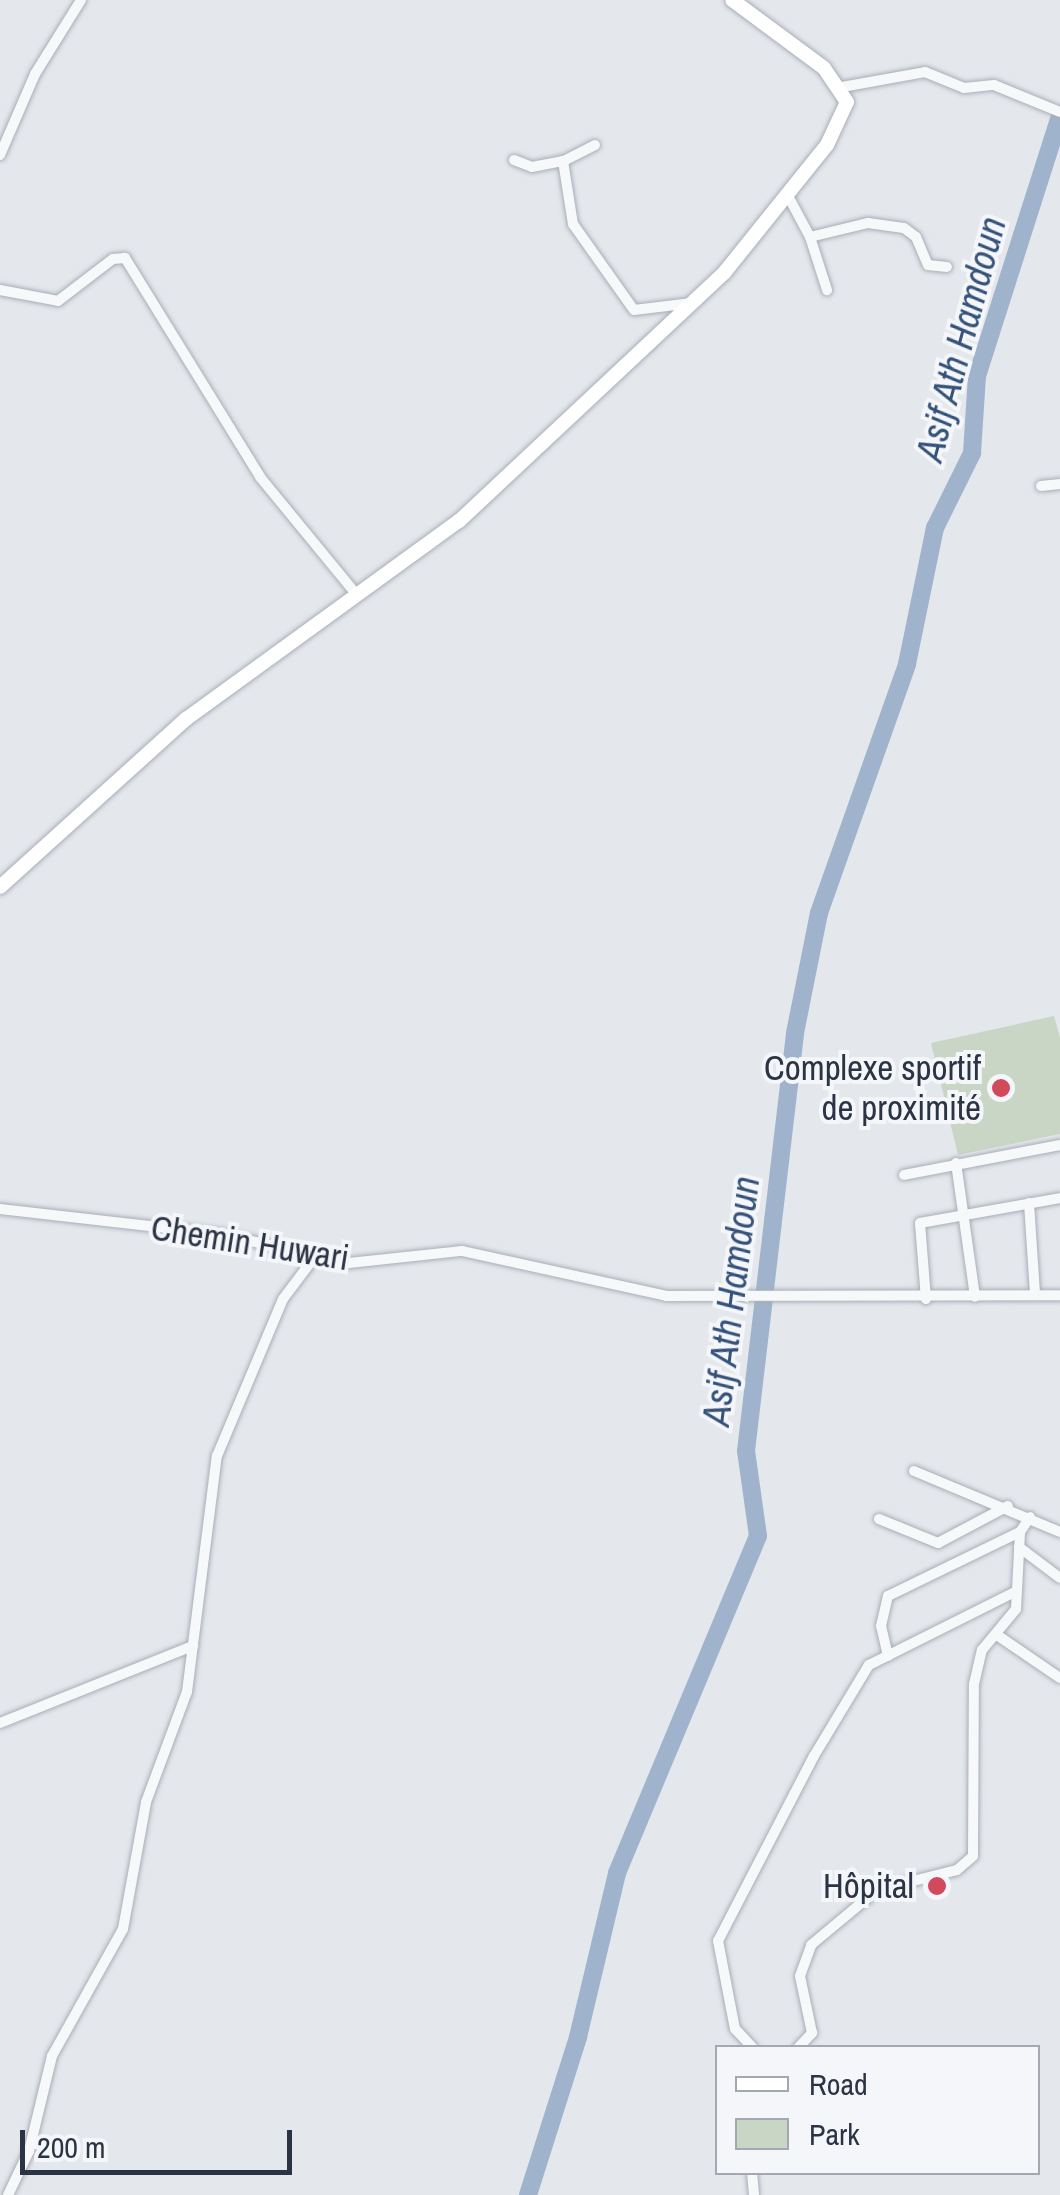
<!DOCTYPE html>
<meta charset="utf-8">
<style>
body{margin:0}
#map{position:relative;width:1060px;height:2195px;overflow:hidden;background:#e4e7ec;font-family:"Archivo Narrow",sans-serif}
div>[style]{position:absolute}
.green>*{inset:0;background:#c9d6c5}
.river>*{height:18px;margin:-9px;padding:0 9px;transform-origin:9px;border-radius:9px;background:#9fb4cc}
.roads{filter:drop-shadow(0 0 2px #a9aeb7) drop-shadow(0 0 2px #a9aeb7)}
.street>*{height:10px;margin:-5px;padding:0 5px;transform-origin:5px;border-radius:5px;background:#f7f8fa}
.secondary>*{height:14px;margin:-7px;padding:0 7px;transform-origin:7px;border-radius:7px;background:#fff}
.dots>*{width:28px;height:28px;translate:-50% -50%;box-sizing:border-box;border:5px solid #f4f6f9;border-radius:50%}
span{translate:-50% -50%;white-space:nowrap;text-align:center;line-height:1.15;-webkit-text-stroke:8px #f4f6f9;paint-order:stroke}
.poi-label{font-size:35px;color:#2b3445}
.right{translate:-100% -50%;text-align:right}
.street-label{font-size:35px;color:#2b3445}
.water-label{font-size:38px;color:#34527a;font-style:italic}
.legend{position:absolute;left:715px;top:2045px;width:325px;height:130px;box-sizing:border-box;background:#f4f6f9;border:2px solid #a4a8b1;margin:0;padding:12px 18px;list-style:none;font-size:30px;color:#2b3445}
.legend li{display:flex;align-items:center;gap:20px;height:50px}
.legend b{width:50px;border:2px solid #a4a8b1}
.scale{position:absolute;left:20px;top:2130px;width:272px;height:45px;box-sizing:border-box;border:5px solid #2b3445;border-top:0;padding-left:12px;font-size:30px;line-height:35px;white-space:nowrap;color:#2b3445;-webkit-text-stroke:8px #f4f6f9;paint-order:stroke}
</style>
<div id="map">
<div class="green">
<i style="clip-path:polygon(1054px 1016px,1060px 1038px,1060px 1134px,958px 1155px,931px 1043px)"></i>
</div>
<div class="river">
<i style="left:528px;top:2195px;width:166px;rotate:-72.4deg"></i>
<i style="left:578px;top:2037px;width:169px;rotate:-76.6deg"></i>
<i style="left:617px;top:1873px;width:365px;rotate:-67.3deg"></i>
<i style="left:758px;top:1536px;width:86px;rotate:-98deg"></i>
<i style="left:746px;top:1451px;width:421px;rotate:-83.3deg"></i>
<i style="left:795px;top:1033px;width:122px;rotate:-78.7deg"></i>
<i style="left:819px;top:913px;width:264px;rotate:-70.5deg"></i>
<i style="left:907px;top:664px;width:139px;rotate:-78.4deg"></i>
<i style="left:935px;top:528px;width:84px;rotate:-63.7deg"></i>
<i style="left:972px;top:453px;width:77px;rotate:-86.3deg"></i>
<i style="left:977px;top:376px;width:273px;rotate:-72.3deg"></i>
</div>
<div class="roads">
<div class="street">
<i style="left:842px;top:87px;width:84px;rotate:-10.2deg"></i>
<i style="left:925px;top:72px;width:42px;rotate:22.3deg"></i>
<i style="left:964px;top:88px;width:30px;rotate:-6deg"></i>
<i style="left:994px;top:85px;width:71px;rotate:22.2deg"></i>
<i style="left:595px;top:145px;width:36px;rotate:153deg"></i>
<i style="left:563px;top:161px;width:64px;rotate:81deg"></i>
<i style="left:573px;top:224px;width:105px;rotate:54.7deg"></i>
<i style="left:634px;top:310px;width:58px;rotate:-6.9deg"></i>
<i style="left:0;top:155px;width:88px;rotate:-66.6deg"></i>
<i style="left:35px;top:74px;width:87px;rotate:-58.1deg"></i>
<i style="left:514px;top:160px;width:19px;rotate:21deg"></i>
<i style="left:532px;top:167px;width:32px;rotate:-11deg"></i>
<i style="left:787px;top:194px;width:49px;rotate:61.9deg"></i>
<i style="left:810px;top:237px;width:56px;rotate:72.2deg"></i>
<i style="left:810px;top:237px;width:60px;rotate:-13.6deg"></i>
<i style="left:868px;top:223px;width:36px;rotate:8deg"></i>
<i style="left:904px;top:228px;width:15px;rotate:37deg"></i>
<i style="left:916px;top:237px;width:30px;rotate:67deg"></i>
<i style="left:928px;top:265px;width:19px;rotate:6deg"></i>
<i style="left:0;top:290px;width:59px;rotate:10.7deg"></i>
<i style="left:58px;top:301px;width:69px;rotate:-37.4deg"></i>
<i style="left:113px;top:259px;width:12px;rotate:-5deg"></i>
<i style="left:125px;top:258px;width:257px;rotate:58.3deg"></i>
<i style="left:260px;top:477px;width:153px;rotate:50.6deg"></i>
<i style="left:1041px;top:486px;width:19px;rotate:-6deg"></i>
<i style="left:956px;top:1163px;width:135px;rotate:81.9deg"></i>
<i style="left:904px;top:1175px;width:159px;rotate:-10.9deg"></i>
<i style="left:1029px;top:1203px;width:91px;rotate:86.2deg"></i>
<i style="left:0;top:1209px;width:221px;rotate:6.5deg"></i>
<i style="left:220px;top:1234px;width:132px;rotate:12.7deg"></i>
<i style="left:349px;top:1263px;width:114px;rotate:-6.1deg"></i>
<i style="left:462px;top:1251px;width:209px;rotate:12.4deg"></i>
<i style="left:666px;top:1296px;width:394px;rotate:-0.1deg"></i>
<i style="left:926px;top:1299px;width:76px;rotate:-94.5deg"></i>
<i style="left:920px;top:1223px;width:142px;rotate:-10.1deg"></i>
<i style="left:914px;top:1471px;width:158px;rotate:22.7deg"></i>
<i style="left:879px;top:1519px;width:64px;rotate:22.1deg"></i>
<i style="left:938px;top:1543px;width:79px;rotate:-27.9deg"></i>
<i style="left:1019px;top:1547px;width:51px;rotate:37.1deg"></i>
<i style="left:997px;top:1635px;width:76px;rotate:34.3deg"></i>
<i style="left:888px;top:1656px;width:31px;rotate:-103deg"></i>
<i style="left:881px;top:1626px;width:31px;rotate:-77deg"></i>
<i style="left:888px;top:1596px;width:147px;rotate:-25.9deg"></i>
<i style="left:1020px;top:1532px;width:18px;rotate:-56deg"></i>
<i style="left:0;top:1723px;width:208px;rotate:-21.8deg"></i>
<i style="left:753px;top:2048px;width:26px;rotate:-133deg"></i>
<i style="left:735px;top:2029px;width:90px;rotate:-100.9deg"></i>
<i style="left:718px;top:1941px;width:208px;rotate:-62.6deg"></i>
<i style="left:814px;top:1756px;width:106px;rotate:-58.9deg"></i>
<i style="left:869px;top:1665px;width:165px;rotate:-26.6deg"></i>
<i style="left:798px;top:2048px;width:21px;rotate:-47deg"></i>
<i style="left:812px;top:2033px;width:58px;rotate:-101.9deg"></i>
<i style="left:800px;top:1976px;width:33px;rotate:-70deg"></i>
<i style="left:811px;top:1945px;width:86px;rotate:-39.8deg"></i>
<i style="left:877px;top:1890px;width:82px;rotate:-14deg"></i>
<i style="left:957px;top:1870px;width:21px;rotate:-41deg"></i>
<i style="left:973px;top:1856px;width:172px;rotate:-89.7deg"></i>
<i style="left:974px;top:1684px;width:35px;rotate:-77deg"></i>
<i style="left:982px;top:1650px;width:53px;rotate:-50.3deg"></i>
<i style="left:1016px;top:1609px;width:77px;rotate:-87deg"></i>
<i style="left:752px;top:2172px;width:23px;rotate:85deg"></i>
<i style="left:8px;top:2195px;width:49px;rotate:-64.5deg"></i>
<i style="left:29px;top:2151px;width:98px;rotate:-76.4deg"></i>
<i style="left:52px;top:2056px;width:145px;rotate:-60.8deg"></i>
<i style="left:123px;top:1929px;width:129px;rotate:-79.7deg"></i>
<i style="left:146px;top:1802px;width:117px;rotate:-69.6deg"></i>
<i style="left:187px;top:1692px;width:238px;rotate:-82.8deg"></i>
<i style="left:217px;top:1456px;width:170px;rotate:-67.2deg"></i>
<i style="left:283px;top:1299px;width:50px;rotate:-53.1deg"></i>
</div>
<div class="secondary">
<i style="left:0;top:887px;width:251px;rotate:-42.1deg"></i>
<i style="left:186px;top:719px;width:337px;rotate:-36deg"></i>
<i style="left:459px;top:521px;width:363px;rotate:-43.1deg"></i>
<i style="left:724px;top:273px;width:164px;rotate:-51.2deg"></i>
<i style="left:827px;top:145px;width:47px;rotate:-65.1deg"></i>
<i style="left:847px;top:102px;width:41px;rotate:-124.1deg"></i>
<i style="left:824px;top:68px;width:114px;rotate:-143.5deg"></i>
</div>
</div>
<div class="dots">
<i style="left:1001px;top:1088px;background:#d1495b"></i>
<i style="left:937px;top:1886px;background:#d1495b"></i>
</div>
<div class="poi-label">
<span class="right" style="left:981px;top:1088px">Complexe sportif<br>de proximité</span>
<span class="right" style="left:914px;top:1886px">Hôpital</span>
</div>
<div class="street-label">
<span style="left:250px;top:1243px;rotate:9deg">Chemin Huwari</span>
</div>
<div class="water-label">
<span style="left:961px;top:339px;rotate:-75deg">Asif Ath Hamdoun</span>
<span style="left:731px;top:1301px;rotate:-83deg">Asif Ath Hamdoun</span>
</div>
<ul class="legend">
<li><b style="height:12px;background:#fff"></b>Road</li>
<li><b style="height:28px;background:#c9d6c5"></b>Park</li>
</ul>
<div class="scale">200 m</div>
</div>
